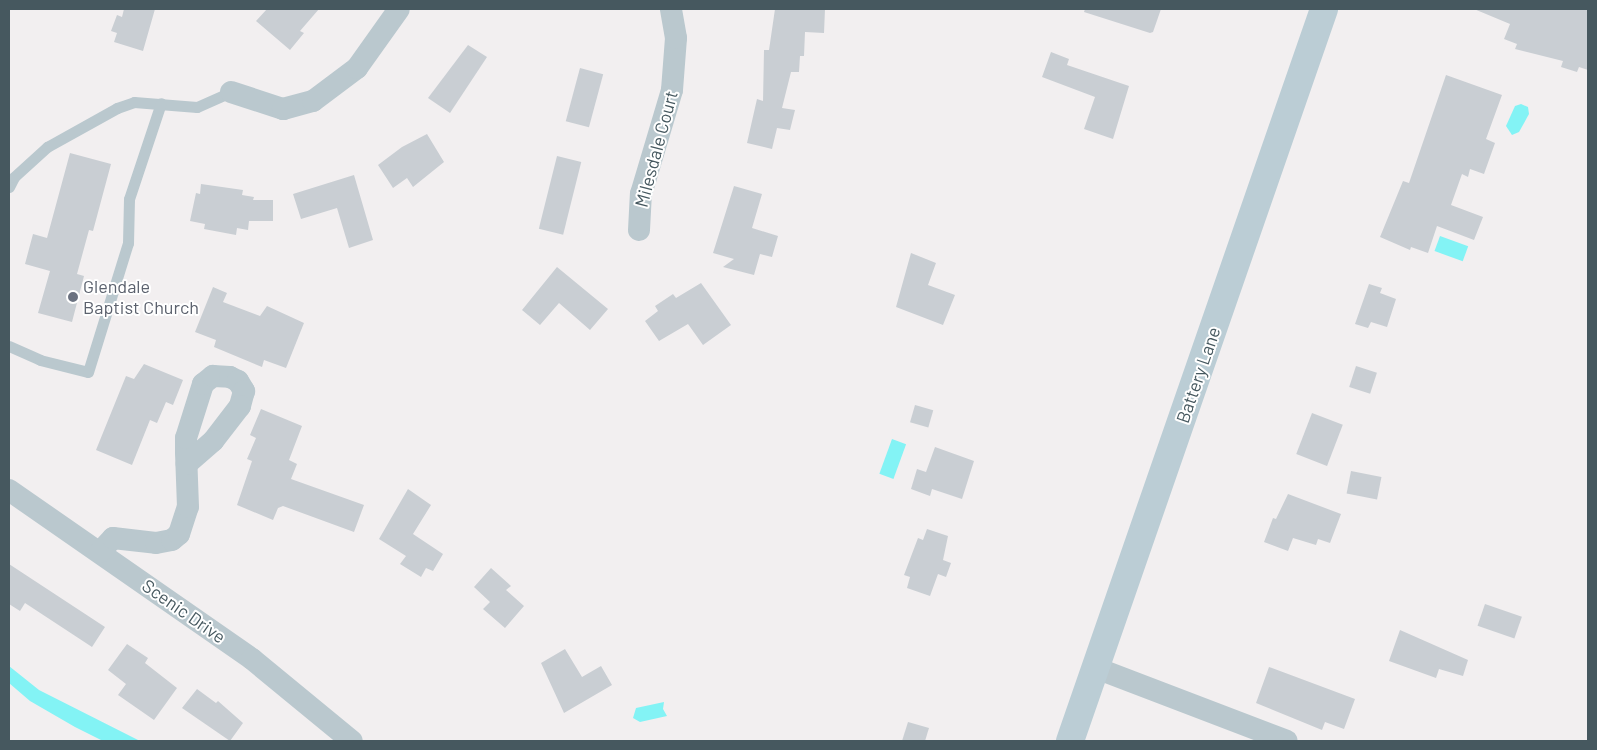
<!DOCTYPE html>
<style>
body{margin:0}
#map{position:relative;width:1597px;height:750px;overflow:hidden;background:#f2eff0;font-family:Barlow,sans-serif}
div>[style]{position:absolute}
.water>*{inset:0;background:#83f3f5;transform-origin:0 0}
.building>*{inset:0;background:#c9ced3;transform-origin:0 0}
.lane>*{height:11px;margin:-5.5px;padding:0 5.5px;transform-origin:5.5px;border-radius:5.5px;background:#bac8ce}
.street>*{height:22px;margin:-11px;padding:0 11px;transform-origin:11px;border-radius:11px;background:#bac8ce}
.secondary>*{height:28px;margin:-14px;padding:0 14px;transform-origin:14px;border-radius:14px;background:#bbcdd5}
.dots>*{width:14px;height:14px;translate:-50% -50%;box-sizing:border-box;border:2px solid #fff;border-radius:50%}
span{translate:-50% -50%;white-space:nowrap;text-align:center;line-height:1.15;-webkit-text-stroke:4px #fff;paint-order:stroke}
.street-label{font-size:18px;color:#46585f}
.worship-label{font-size:18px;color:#5b616d}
.left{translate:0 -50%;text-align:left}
.frame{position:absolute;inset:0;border:10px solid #46585f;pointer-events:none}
</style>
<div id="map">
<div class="water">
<i style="clip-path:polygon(1521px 104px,1528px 107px,1529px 114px,1519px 132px,1512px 135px,1506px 126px,1515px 106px)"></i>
<i style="left:1440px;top:236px;width:30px;height:16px;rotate:20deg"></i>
<i style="left:892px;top:439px;width:15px;height:37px;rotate:20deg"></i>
<i style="clip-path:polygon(9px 666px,39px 690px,140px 741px,103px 741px,75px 727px,30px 701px,9px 683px)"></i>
<i style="clip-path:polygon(664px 702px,663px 709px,667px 716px,640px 722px,633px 718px,636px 708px)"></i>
</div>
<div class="building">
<i style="clip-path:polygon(124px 9px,155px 9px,143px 51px,114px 42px,117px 33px,111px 31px,117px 15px,122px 17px)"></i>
<i style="clip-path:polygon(267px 9px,319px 9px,300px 31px,304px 33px,290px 50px,256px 21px)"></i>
<i style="clip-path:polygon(775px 9px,825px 9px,824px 33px,805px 32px,804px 56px,800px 56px,799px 72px,791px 72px,782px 108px,795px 110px,790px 130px,777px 128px,772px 149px,747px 143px,757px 99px,763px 101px,764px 50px,769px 50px)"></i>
<i style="clip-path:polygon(1085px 9px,1161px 9px,1153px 32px,1150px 33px,1084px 12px)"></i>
<i style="clip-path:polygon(1474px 9px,1588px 9px,1588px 70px,1579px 67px,1577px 72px,1561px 67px,1563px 61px,1515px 49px,1517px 44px,1504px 39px,1510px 24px)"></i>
<i style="clip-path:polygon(468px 45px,487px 57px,450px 113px,428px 98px)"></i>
<i style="clip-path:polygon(1051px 52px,1069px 59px,1067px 65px,1129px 86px,1113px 139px,1084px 129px,1095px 97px,1042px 77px)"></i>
<i style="left:580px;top:68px;width:24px;height:55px;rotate:15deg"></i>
<i style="clip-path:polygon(1446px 75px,1502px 95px,1486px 139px,1495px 143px,1484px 174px,1470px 169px,1468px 177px,1462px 174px,1451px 205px,1483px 217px,1474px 240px,1437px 226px,1428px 253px,1411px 247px,1410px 250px,1380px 237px,1403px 181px,1409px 183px)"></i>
<i style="clip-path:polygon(427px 134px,444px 162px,413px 187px,407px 178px,393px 188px,378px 165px,402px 147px)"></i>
<i style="clip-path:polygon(70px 153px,111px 164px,93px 231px,89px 230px,77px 274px,84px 276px,72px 322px,38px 313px,50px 271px,25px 264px,33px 234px,47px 238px)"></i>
<i style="left:557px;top:156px;width:25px;height:75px;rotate:14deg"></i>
<i style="clip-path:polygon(354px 175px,373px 240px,349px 248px,337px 208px,301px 219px,293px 194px)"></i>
<i style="clip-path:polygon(201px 184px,243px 190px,242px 195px,254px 197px,253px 200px,273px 200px,273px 221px,249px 221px,248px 230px,237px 228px,236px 235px,204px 229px,205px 224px,190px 221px,196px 193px,200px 194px)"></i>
<i style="clip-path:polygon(734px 186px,762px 194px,752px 228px,778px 236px,772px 257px,760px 254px,754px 275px,723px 267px,734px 259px,713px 253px)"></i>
<i style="clip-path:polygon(911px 253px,936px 263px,928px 285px,955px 295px,943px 325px,896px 307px)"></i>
<i style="clip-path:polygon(557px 267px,608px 309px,590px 330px,559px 303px,540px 325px,522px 310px)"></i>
<i style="clip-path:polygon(701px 283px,731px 325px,703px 345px,688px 324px,659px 341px,645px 321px,658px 311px,655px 306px,673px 294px,676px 298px)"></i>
<i style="clip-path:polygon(1369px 284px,1382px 288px,1380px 293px,1396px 299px,1387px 327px,1371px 322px,1368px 328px,1355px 324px)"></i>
<i style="clip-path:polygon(213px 287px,227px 293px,223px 302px,260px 316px,267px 306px,304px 323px,286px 368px,264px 360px,262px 367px,214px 347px,216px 340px,195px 332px)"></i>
<i style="clip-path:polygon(144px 364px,183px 380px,173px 405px,166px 402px,157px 423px,150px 420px,132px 465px,96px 450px,126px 376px,134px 379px)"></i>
<i style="left:1356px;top:366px;width:22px;height:22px;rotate:18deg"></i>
<i style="left:915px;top:405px;width:19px;height:18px;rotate:16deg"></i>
<i style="clip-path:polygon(261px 409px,302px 426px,289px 460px,297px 464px,291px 479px,364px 505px,354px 532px,283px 506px,278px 508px,273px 520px,237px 505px,252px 461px,247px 459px,256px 438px,250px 435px)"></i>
<i style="left:1312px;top:413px;width:33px;height:44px;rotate:21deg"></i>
<i style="clip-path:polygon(935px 447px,974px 461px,962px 499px,932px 489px,930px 496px,911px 489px,917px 469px,926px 472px)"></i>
<i style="left:1351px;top:471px;width:31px;height:23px;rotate:11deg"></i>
<i style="clip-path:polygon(408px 489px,431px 505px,413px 534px,443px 554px,433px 571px,426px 568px,421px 577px,400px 564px,406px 556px,379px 539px)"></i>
<i style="clip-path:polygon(1288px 494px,1341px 514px,1330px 543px,1318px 539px,1316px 545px,1293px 538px,1288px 551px,1264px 542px,1273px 518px,1276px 519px)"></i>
<i style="clip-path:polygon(927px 529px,948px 536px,943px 560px,951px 563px,946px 577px,938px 574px,930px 596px,907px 588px,910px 577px,904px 575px,918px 538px,923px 540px)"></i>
<i style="clip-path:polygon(9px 564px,105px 627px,92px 647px,25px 603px,20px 611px,9px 604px)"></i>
<i style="clip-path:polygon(491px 568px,511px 586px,506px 590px,524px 606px,505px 628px,483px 609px,490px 602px,474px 587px)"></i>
<i style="left:1485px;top:604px;width:39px;height:23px;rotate:19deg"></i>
<i style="clip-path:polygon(1400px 630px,1468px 660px,1463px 676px,1439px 669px,1436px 678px,1389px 661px)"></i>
<i style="clip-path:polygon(127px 644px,148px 658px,145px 663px,177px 688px,154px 720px,118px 695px,126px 684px,108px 670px)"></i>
<i style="clip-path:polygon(565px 649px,582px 677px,601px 666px,612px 685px,564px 713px,541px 663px)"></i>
<i style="clip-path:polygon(1269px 667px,1355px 699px,1344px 729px,1325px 722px,1322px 730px,1256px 703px)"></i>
<i style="clip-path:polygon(197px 689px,216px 703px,218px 701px,243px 723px,230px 741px,182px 708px)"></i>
<i style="clip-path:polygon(908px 722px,929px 728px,925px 741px,902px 741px)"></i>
</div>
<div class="lane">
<i style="left:9px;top:187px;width:11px;rotate:-63deg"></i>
<i style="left:14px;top:177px;width:45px;rotate:-42.3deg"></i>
<i style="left:47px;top:147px;width:80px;rotate:-29.1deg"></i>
<i style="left:117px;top:108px;width:18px;rotate:-19deg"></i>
<i style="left:134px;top:102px;width:63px;rotate:4.5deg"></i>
<i style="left:197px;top:107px;width:37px;rotate:-24deg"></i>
<i style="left:9px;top:346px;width:34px;rotate:24deg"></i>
<i style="left:40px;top:360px;width:49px;rotate:14deg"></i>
<i style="left:88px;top:372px;width:135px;rotate:-72.8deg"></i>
<i style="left:128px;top:243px;width:44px;rotate:-88.7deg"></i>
<i style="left:129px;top:199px;width:101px;rotate:-71.6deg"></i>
</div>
<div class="street">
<i style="left:231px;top:92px;width:55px;rotate:18.1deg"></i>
<i style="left:283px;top:109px;width:31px;rotate:-15deg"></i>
<i style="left:313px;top:101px;width:55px;rotate:-36.9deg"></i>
<i style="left:357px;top:68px;width:72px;rotate:-54.6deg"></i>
<i style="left:639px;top:230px;width:36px;rotate:-87deg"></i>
<i style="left:641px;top:194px;width:109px;rotate:-73.4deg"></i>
<i style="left:672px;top:90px;width:52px;rotate:-85.6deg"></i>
<i style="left:676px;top:38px;width:29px;rotate:-100deg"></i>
<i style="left:9px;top:490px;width:296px;rotate:34.8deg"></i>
<i style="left:252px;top:659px;width:129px;rotate:39.4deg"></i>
<i style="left:100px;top:552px;width:19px;rotate:-47deg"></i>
<i style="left:113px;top:538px;width:43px;rotate:6.6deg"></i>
<i style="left:156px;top:543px;width:16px;rotate:-11deg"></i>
<i style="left:172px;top:540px;width:9px;rotate:-41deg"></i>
<i style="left:179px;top:534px;width:28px;rotate:-72deg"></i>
<i style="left:188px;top:507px;width:55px;rotate:-92.1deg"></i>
<i style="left:186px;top:452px;width:14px;rotate:-90deg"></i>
<i style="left:186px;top:438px;width:57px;rotate:-72.5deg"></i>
<i style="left:203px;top:384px;width:13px;rotate:-39deg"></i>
<i style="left:213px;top:376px;width:17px;rotate:3deg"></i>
<i style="left:230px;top:377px;width:9px;rotate:27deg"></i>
<i style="left:238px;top:381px;width:12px;rotate:59deg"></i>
<i style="left:244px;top:391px;width:16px;rotate:105deg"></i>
<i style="left:240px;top:406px;width:44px;rotate:127.6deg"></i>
<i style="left:213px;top:441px;width:35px;rotate:139deg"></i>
<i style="left:1096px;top:668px;width:204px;rotate:20.9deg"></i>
</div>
<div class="secondary">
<i style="left:1070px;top:741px;width:775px;rotate:-70.86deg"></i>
</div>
<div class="dots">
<i style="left:73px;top:297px;background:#6b7280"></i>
</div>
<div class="street-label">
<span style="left:656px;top:149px;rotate:-75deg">Milesdale Court</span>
<span style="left:1198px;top:375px;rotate:-71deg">Battery Lane</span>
<span style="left:184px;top:611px;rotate:35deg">Scenic Drive</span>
</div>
<div class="worship-label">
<span class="left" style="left:83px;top:297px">Glendale<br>Baptist Church</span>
</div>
<div class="frame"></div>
</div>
